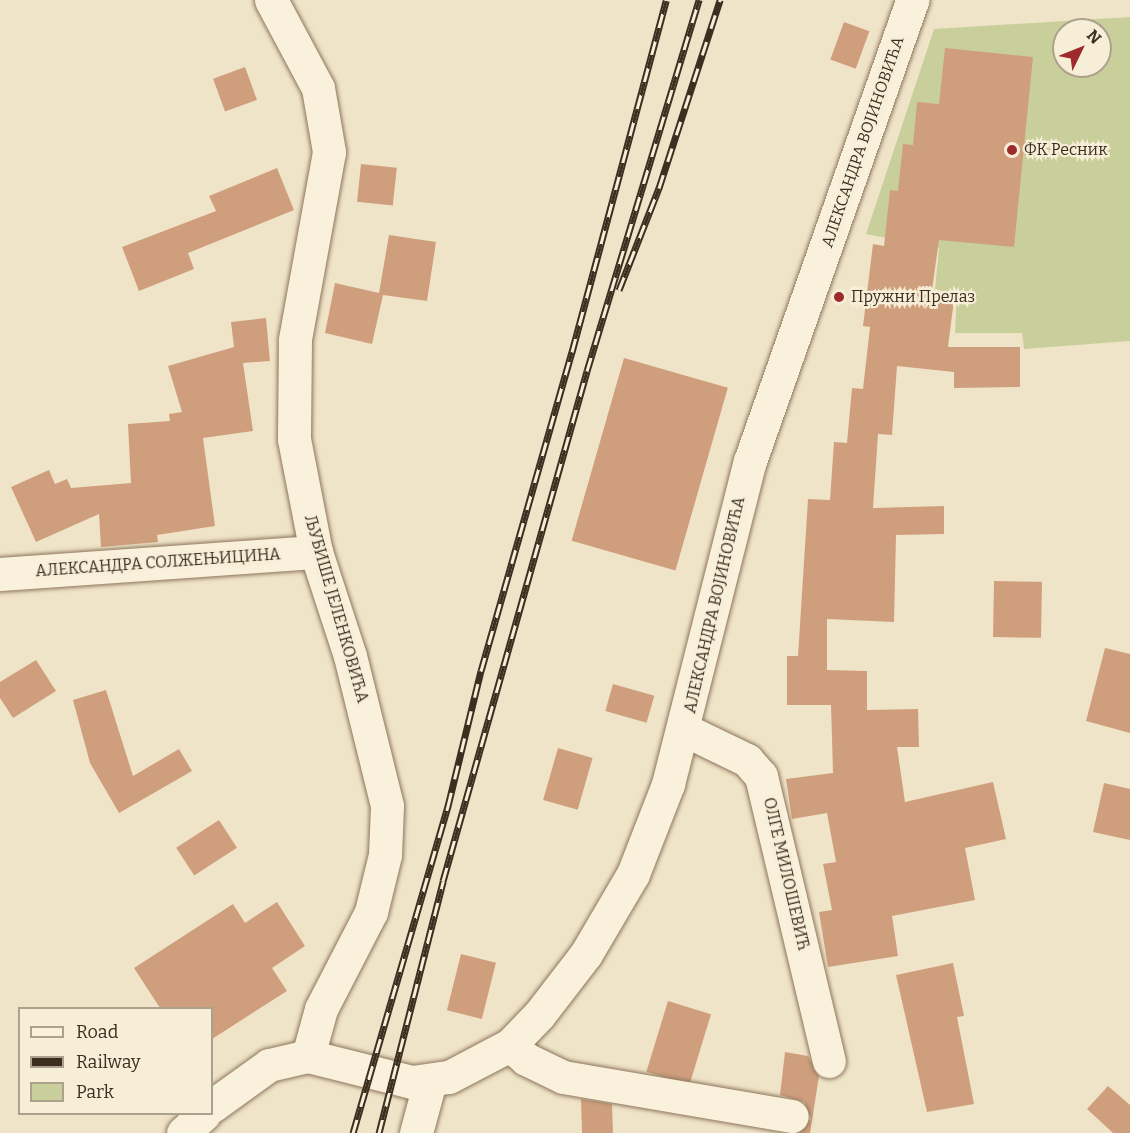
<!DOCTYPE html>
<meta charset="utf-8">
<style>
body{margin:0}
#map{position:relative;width:1130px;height:1133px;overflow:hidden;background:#f0e4c8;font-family:Bitter,serif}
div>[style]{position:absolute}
.green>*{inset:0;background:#c9cf9b}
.building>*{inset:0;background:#cf9f7d;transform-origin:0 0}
.roads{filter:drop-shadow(0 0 2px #8d765c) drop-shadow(0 0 2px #8d765c)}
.minor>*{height:33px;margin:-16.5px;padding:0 16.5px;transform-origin:16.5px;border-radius:16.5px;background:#faf1dc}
.rail>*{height:7px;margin-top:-3.5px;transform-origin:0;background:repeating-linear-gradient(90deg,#f7eed8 0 14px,#3d2e20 0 28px);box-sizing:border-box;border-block:2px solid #3d2e20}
.dots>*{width:16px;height:16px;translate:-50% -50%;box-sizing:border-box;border:3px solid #f7eed8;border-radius:50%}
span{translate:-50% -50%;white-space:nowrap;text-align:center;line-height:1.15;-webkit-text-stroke:4.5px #f7eed8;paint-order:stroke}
.street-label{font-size:16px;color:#3d2e20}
.poi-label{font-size:16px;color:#3d2e20}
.left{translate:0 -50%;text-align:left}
.legend{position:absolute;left:18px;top:1007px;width:195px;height:108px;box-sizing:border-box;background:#f7eed8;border:2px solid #ada18e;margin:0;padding:8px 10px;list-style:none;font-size:18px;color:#3d2e20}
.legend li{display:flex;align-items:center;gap:12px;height:30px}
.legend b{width:30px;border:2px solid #ada18e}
.north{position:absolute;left:1052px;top:18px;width:60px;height:60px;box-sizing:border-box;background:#f7eed8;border:2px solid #ada18e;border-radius:50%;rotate:47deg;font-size:16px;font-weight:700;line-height:24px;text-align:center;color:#3d2e20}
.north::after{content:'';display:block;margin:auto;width:21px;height:27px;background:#9e2a2b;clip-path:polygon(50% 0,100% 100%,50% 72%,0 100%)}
</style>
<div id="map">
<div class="green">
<i style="clip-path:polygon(evenodd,1130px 17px,1130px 341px,1024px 349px,1022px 333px,955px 333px,957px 294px,935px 289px,939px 248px,866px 234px,934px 29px,1130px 17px,1064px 30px,1100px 30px,1100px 66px,1064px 66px,1064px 30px)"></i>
</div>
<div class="building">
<i style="left:844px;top:22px;width:27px;height:40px;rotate:20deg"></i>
<i style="clip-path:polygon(945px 48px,1033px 57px,1014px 247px,939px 240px,931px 297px,954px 300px,948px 347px,1020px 347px,1020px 387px,954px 388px,954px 372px,897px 366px,892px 435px,878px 434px,873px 508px,944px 506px,944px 534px,896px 535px,894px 622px,827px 619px,827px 670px,867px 671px,867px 710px,918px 709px,919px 747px,897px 747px,905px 802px,993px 782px,1006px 839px,965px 848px,975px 900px,892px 916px,898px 956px,828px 967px,819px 912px,832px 910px,823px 864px,836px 862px,827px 813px,792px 819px,786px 779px,833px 773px,831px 705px,787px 705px,787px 656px,798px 656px,808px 499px,830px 500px,834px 442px,847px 443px,852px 388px,863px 389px,870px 327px,863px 326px,873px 244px,884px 246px,890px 190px,898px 191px,903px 144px,913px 145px,917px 102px,939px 104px)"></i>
<i style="left:245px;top:67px;width:35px;height:34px;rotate:70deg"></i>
<i style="left:361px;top:164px;width:36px;height:38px;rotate:6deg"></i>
<i style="clip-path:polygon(277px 168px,294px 210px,188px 253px,194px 269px,139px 291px,122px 247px,216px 211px,209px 196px)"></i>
<i style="clip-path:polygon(389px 235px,436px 242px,427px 301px,383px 295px,372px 344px,325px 333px,335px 283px,379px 293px)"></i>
<i style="clip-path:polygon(266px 318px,270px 361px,243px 363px,253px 431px,203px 438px,215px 526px,157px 535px,158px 542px,101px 547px,99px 514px,36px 542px,11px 487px,49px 470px,55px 484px,67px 479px,71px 488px,131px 483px,128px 424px,170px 421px,169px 414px,182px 412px,168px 366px,234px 347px,231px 322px)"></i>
<i style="left:624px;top:358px;width:108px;height:190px;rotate:16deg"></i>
<i style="left:994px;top:581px;width:48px;height:56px;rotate:1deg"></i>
<i style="clip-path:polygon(1105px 648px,1130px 654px,1130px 733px,1086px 721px)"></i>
<i style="clip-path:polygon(36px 660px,56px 691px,13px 718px,0 698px,0 682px)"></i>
<i style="left:613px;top:684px;width:43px;height:28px;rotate:16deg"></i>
<i style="clip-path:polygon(106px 690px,133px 776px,179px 749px,192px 771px,119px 813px,90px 763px,73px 700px)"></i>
<i style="left:558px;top:748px;width:36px;height:54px;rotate:16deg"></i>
<i style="clip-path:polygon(1104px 783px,1130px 789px,1130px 840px,1093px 832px)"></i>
<i style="left:219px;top:820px;width:33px;height:51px;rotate:57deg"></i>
<i style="clip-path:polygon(277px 902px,305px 946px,272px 968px,287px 991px,212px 1039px,212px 1008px,160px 1008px,134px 968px,233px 904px,245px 923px)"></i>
<i style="left:461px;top:954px;width:36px;height:58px;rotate:14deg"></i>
<i style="clip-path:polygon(953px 963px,964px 1016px,957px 1017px,974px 1104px,927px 1112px,896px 975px)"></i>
<i style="left:668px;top:1001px;width:45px;height:74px;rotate:17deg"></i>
<i style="clip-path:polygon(785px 1052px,808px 1056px,819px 1076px,810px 1133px,799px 1133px,811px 1119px,804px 1102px,780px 1095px)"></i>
<i style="clip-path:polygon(1108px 1086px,1130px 1105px,1130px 1133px,1113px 1133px,1087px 1109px)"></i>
<i style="clip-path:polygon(581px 1099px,612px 1104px,613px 1133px,582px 1133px)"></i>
</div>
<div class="roads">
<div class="minor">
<i style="left:271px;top:0;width:100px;rotate:61.9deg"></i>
<i style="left:318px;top:88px;width:65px;rotate:80.2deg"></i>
<i style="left:329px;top:152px;width:191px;rotate:100.3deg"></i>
<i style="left:295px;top:340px;width:99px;rotate:90.6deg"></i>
<i style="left:294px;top:439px;width:115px;rotate:79deg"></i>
<i style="left:316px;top:552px;width:109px;rotate:71.9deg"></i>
<i style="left:350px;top:656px;width:154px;rotate:76.1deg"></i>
<i style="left:387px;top:806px;width:49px;rotate:92.3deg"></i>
<i style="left:385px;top:855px;width:59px;rotate:103.8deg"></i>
<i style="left:371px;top:912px;width:109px;rotate:117.3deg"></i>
<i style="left:321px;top:1009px;width:49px;rotate:105.5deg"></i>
<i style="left:0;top:574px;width:317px;rotate:-4deg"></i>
<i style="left:685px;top:730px;width:69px;rotate:25.8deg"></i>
<i style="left:747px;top:760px;width:21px;rotate:49deg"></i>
<i style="left:761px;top:776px;width:293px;rotate:76.6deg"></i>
<i style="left:510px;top:1045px;width:21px;rotate:41deg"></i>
<i style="left:526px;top:1059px;width:41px;rotate:25.9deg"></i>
<i style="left:563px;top:1077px;width:232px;rotate:9.7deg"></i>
<i style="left:212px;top:1106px;width:70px;rotate:-35.7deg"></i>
<i style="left:269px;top:1065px;width:40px;rotate:-13deg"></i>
<i style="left:308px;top:1056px;width:107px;rotate:14deg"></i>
<i style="left:412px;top:1082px;width:37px;rotate:-8deg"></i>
<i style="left:449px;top:1077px;width:69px;rotate:-27.7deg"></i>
<i style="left:510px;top:1045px;width:42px;rotate:-46deg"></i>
<i style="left:539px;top:1015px;width:77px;rotate:-52.4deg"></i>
<i style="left:586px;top:954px;width:93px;rotate:-59.6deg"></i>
<i style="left:633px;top:874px;width:97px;rotate:-68.7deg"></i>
<i style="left:668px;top:784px;width:333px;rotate:-75.8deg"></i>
<i style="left:750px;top:461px;width:489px;rotate:-70.6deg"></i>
<i style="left:183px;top:1133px;width:28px;rotate:-42deg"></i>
<i style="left:416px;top:1133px;width:54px;rotate:-74.9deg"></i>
</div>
</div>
<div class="rail">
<i style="left:619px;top:290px;width:110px;rotate:-68.6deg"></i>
<i style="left:659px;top:188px;width:198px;rotate:-72deg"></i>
<i style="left:353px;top:1133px;width:341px;rotate:-73.8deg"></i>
<i style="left:448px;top:806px;width:139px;rotate:-76.3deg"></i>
<i style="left:481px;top:671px;width:332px;rotate:-74.1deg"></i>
<i style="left:572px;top:352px;width:364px;rotate:-75deg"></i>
<i style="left:379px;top:1133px;width:260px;rotate:-75.7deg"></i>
<i style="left:443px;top:881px;width:530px;rotate:-74.23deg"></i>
<i style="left:587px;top:371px;width:388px;rotate:-73.2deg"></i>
</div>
<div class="dots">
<i style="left:1012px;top:150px;background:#9e2a2b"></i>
<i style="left:839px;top:297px;background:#9e2a2b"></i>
</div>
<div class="street-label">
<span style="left:863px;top:142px;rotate:-71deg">АЛЕКСАНДРА ВОЈИНОВИЋА</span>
<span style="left:158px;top:563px;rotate:-4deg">АЛЕКСАНДРА СОЛЖЕЊИЦИНА</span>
<span style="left:715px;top:605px;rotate:-77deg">АЛЕКСАНДРА ВОЈИНОВИЋА</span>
<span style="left:336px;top:609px;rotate:74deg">ЉУБИШЕ ЈЕЛЕНКОВИЋА</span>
<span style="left:786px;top:874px;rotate:77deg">ОЛГЕ МИЛОШЕВИЋ</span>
</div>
<div class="poi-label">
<span class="left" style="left:1024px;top:150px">ФК Ресник</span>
<span class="left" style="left:851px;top:297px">Пружни Прелаз</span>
</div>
<ul class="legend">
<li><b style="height:8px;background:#faf1dc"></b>Road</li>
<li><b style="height:8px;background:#3d2e20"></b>Railway</li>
<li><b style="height:16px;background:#c9cf9b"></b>Park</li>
</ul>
<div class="north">N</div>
</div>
